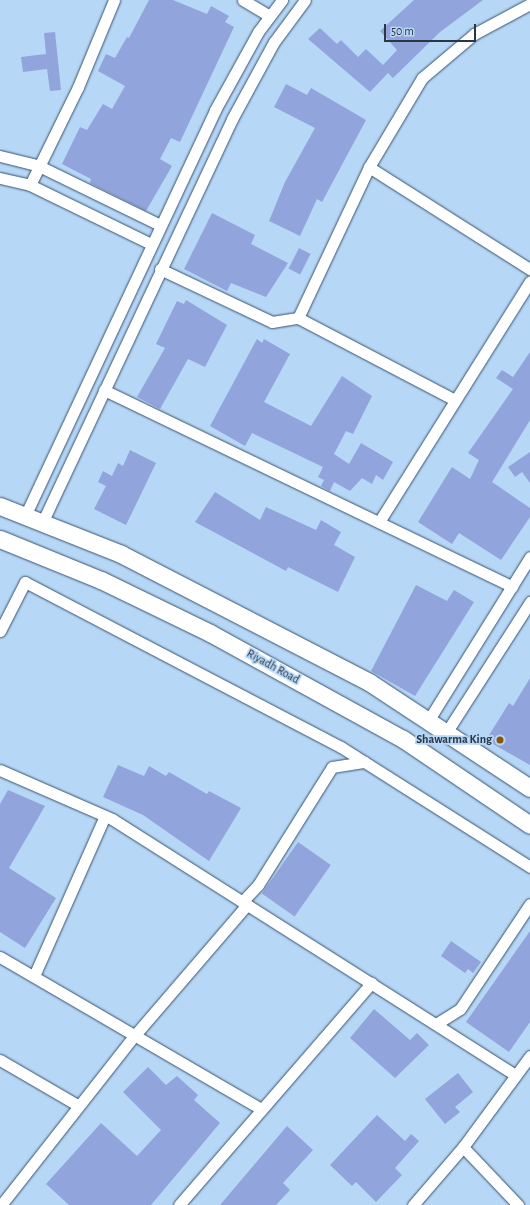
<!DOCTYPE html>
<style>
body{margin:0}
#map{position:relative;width:530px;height:1205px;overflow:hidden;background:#b7d7f7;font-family:"Alegreya Sans",sans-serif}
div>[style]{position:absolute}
.building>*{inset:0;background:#91a4db;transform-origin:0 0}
.roads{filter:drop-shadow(0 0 1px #37526e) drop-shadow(0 0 1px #37526e)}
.street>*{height:11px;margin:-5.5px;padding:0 5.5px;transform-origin:5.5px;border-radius:5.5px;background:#fff}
.primary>*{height:17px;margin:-8.5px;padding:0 8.5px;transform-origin:8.5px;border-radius:8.5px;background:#fff}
.dots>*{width:11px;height:11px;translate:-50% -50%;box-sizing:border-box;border:2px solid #b7d7f7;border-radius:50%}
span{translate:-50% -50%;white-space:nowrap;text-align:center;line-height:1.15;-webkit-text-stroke:3.5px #b7d7f7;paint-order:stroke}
.street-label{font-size:12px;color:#293643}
.poi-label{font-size:12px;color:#293643;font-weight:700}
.right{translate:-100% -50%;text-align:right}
.scale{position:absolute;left:384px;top:24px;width:92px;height:18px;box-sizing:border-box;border:2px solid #293643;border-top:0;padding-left:5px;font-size:12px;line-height:14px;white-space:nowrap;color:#293643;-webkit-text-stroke:3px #b7d7f7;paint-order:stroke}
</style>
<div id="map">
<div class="building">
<i style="clip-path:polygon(149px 0,173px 0,207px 14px,211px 6px,229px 16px,225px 22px,234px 27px,180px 142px,171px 138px,160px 159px,172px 166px,146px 211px,90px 183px,91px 179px,62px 164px,80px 127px,87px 130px,103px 104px,112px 109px,125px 86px,98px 71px,106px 54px,115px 58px,127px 37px,129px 38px)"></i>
<i style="clip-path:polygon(414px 0,483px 0,440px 32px,393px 78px,388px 73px,370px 92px,308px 39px,320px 28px,337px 44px,341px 40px,358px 57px,366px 49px,383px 65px,397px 50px,380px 31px)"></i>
<i style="clip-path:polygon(55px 32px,61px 90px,50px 91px,47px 69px,23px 72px,21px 57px,46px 54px,44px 33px)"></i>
<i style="clip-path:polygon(286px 84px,307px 95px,311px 88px,366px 120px,322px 202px,317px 199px,300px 236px,269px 221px,285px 182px,315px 128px,274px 107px)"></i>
<i style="clip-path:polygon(212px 213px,255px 235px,251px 244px,288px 263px,266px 297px,231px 283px,227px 291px,184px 269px)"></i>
<i style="left:299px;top:248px;width:13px;height:23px;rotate:27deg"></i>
<i style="clip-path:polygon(186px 300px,227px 325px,205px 367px,188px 359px,160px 409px,137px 397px,165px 348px,156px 344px,177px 301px,184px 304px)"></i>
<i style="clip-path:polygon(257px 339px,262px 343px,264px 339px,290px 354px,264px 402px,311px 426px,342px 376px,372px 396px,353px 434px,346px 431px,334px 454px,349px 464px,361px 443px,393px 462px,383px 480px,376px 475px,372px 484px,362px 478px,350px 491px,334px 482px,330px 491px,321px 486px,324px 480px,318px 477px,323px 467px,252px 433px,245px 446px,210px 426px)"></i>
<i style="clip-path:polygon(530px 352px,530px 420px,492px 482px,530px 508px,530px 517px,501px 560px,459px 533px,452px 544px,418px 522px,452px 467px,470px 479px,479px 460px,468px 453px,513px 389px,496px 378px,502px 370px,513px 377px)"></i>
<i style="clip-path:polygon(130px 450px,156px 463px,126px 525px,94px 509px,106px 486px,98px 482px,103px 471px,112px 476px,118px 463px,123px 466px)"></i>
<i style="clip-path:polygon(530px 452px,530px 483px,522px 472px,515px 477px,508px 467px)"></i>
<i style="clip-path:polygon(215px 492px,260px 520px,266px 507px,316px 530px,321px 520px,341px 532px,334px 545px,355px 557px,338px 592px,288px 567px,286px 571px,195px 522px)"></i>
<i style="clip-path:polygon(416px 585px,447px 601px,454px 590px,474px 602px,415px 696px,371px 671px)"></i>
<i style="clip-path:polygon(530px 678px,530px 765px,486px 740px,509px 703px,513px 706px)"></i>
<i style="clip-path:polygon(118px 765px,144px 776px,149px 766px,166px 776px,169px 772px,207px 794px,209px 791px,241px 808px,209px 861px,143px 815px,103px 797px)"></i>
<i style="clip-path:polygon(8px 790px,45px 806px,9px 868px,56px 898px,25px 948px,0 932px,0 804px)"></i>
<i style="left:298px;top:842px;width:40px;height:63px;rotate:35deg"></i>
<i style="clip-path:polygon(530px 931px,530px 1022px,509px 1052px,466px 1022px)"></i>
<i style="clip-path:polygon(451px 941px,481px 962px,473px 973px,468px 969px,465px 973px,441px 956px)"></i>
<i style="clip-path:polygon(374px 1009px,410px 1040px,417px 1033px,429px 1045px,395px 1078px,350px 1038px)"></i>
<i style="clip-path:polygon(148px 1067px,166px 1085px,177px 1076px,198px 1095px,194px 1100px,220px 1123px,151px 1205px,69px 1205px,46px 1184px,101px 1123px,137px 1156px,161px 1130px,123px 1092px)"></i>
<i style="clip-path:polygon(458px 1073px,473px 1092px,455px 1107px,460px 1112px,445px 1124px,425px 1099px)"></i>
<i style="clip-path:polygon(377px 1115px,405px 1141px,411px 1134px,419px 1141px,395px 1168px,402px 1175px,376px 1202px,356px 1182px,352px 1186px,330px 1165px)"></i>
<i style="clip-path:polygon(287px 1126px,313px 1150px,283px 1183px,290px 1190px,276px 1205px,220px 1205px)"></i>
</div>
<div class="roads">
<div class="street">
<i style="left:243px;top:0;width:31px;rotate:31deg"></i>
<i style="left:0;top:156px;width:38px;rotate:14deg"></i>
<i style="left:37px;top:165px;width:137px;rotate:26deg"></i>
<i style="left:369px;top:167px;width:191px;rotate:32.4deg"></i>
<i style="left:0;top:178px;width:31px;rotate:13deg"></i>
<i style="left:30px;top:185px;width:135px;rotate:26deg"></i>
<i style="left:30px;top:185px;width:109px;rotate:-63.9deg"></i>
<i style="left:78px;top:87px;width:94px;rotate:-67.5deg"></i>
<i style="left:160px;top:269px;width:124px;rotate:25.3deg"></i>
<i style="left:272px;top:322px;width:26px;rotate:-9deg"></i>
<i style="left:104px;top:390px;width:453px;rotate:25.7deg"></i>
<i style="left:455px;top:400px;width:177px;rotate:-152.4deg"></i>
<i style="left:298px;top:318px;width:167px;rotate:-64.8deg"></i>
<i style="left:369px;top:167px;width:104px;rotate:-59.2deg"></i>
<i style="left:422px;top:78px;width:68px;rotate:-40.2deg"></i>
<i style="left:474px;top:34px;width:64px;rotate:-28.2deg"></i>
<i style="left:25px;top:516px;width:448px;rotate:-64.9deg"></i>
<i style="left:215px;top:110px;width:89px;rotate:-61.1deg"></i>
<i style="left:258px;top:32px;width:40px;rotate:-53deg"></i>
<i style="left:379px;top:522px;width:284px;rotate:-57.9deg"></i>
<i style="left:42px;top:523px;width:446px;rotate:-64.8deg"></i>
<i style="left:232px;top:119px;width:88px;rotate:-61.4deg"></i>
<i style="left:274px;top:42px;width:52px;rotate:-53.6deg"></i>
<i style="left:0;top:631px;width:55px;rotate:-63deg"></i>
<i style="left:25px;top:582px;width:356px;rotate:27.6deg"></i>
<i style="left:341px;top:747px;width:224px;rotate:32.4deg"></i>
<i style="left:428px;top:721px;width:193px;rotate:-58.1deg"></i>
<i style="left:446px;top:733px;width:156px;rotate:-57.3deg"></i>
<i style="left:0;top:770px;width:122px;rotate:23.6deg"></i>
<i style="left:112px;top:819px;width:478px;rotate:32.4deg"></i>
<i style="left:242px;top:902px;width:23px;rotate:-47deg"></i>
<i style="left:258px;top:885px;width:139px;rotate:-57.9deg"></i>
<i style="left:332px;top:767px;width:33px;rotate:-9deg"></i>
<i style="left:0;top:957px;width:302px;rotate:30.2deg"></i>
<i style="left:34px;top:976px;width:175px;rotate:-66.1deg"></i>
<i style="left:436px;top:1024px;width:28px;rotate:-32deg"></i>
<i style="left:460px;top:1009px;width:126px;rotate:-56.3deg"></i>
<i style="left:0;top:1060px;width:91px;rotate:30.2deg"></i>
<i style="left:463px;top:1147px;width:80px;rotate:46.5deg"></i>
<i style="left:1px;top:1205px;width:216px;rotate:-51.8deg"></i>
<i style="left:135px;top:1035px;width:172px;rotate:-49.3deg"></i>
<i style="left:179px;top:1205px;width:294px;rotate:-49.1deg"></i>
<i style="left:413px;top:1205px;width:77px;rotate:-49.2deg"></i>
<i style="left:463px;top:1147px;width:113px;rotate:-53.6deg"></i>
</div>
<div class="primary">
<i style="left:0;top:506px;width:130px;rotate:21.6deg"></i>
<i style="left:121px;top:554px;width:279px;rotate:27.3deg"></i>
<i style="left:369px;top:682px;width:193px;rotate:33.4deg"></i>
<i style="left:0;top:539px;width:109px;rotate:22.1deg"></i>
<i style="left:101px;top:580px;width:121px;rotate:25.9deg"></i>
<i style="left:210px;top:633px;width:220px;rotate:28.8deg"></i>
<i style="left:403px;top:739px;width:153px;rotate:34.1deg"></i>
</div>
</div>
<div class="dots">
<i style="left:500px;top:740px;background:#895500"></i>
</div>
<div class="street-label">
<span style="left:273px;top:667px;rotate:29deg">Riyadh Road</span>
</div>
<div class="poi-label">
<span class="right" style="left:492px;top:740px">Shawarma King</span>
</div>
<div class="scale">50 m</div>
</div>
